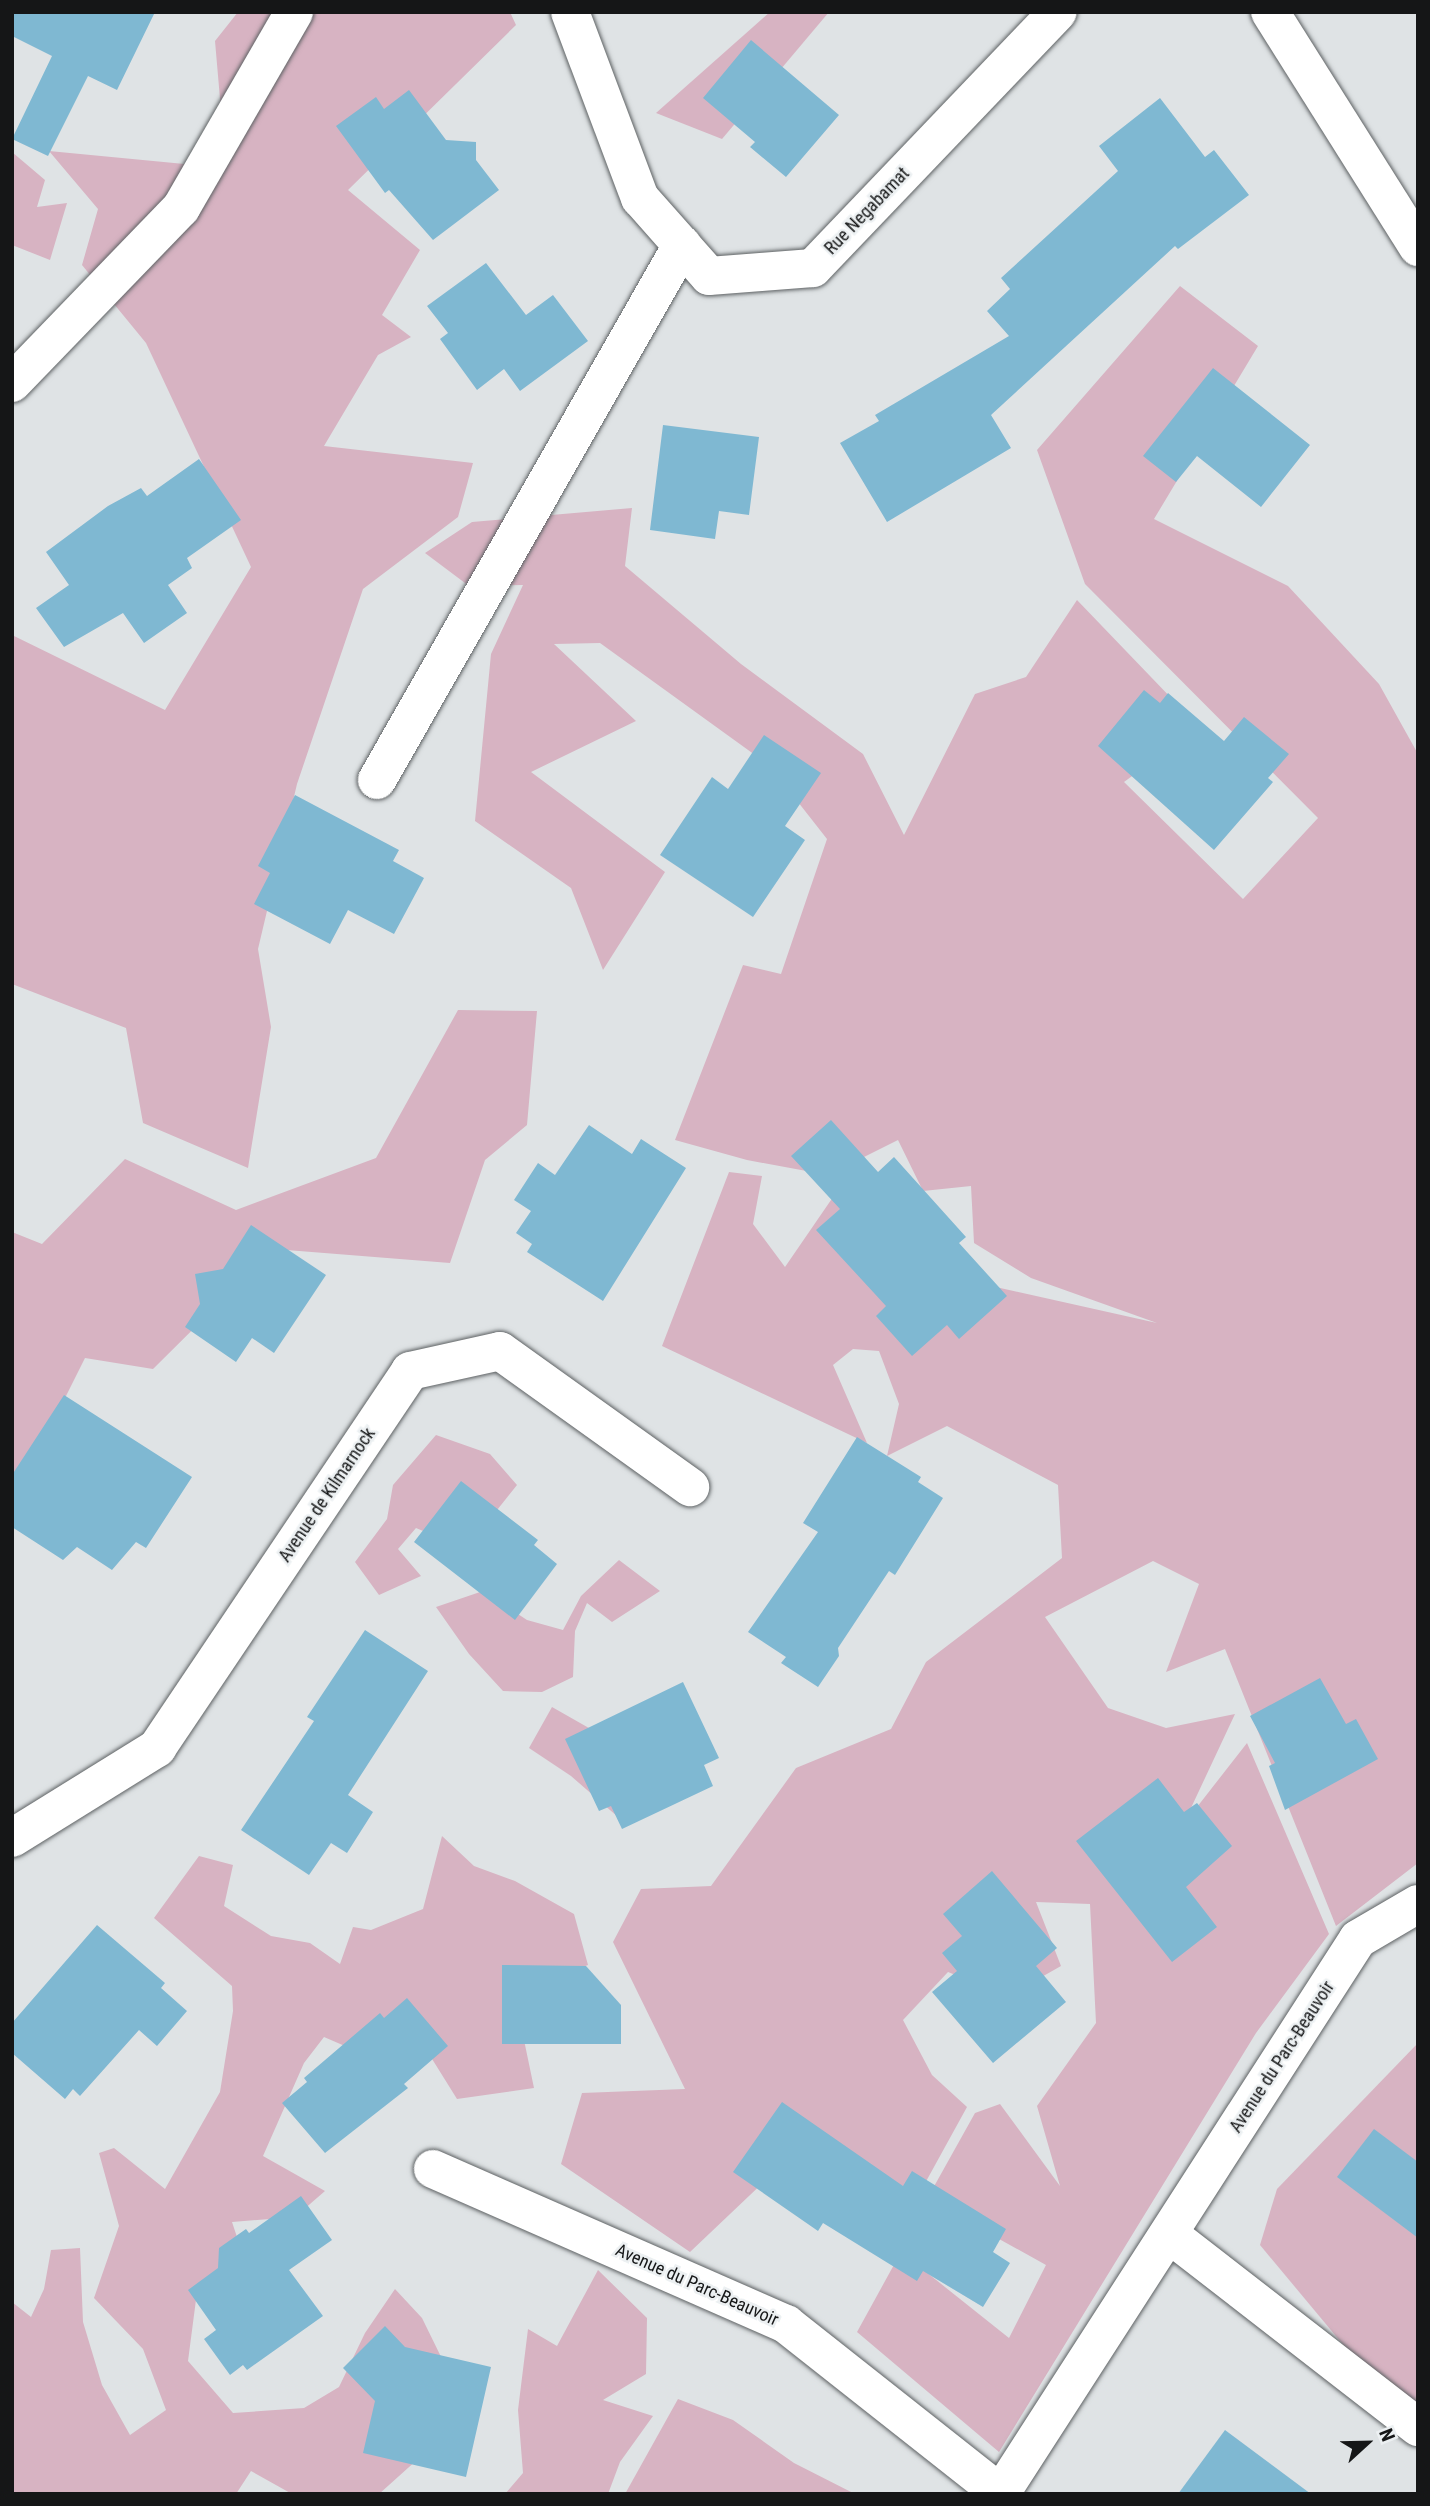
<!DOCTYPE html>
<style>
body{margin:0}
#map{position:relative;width:1430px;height:2506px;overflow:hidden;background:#dfe3e5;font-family:"Roboto Condensed",sans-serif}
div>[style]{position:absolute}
.green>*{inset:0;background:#d7b3c2}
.building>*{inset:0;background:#7fb8d2}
.roads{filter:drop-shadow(0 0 2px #5d6163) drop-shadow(0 0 2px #5d6163)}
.minor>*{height:38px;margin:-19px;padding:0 19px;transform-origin:19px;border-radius:19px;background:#fff}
span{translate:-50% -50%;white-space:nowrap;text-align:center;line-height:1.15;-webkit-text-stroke:5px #ecf0f2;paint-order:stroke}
.street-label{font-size:18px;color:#151617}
.frame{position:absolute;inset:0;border:14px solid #151617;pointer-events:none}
.north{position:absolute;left:1332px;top:2408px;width:70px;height:70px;-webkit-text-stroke:5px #ecf0f2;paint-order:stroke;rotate:68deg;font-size:19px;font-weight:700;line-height:28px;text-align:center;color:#151617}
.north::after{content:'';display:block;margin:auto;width:24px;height:32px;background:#151617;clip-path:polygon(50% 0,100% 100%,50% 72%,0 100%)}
</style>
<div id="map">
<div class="green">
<i style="clip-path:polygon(238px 12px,510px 12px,516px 25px,348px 190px,420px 250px,382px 315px,411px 337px,378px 355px,324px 446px,473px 463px,458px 517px,363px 589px,297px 784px,258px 949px,271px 1027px,248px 1168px,143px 1123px,126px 1028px,12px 984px,12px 635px,165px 710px,251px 567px,146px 343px,82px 265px,98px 209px,49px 151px,226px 168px,215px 41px)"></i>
<i style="clip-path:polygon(770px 12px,829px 12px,722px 139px,656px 113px)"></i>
<i style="clip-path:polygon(12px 152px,45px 180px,37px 207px,67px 203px,50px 260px,12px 245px)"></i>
<i style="clip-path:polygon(1180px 286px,1258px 346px,1154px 519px,1288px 586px,1379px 684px,1418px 754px,1418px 1863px,1336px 1926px,1225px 1649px,1166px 1672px,1199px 1584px,1153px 1561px,1045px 1617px,1108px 1708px,1166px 1728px,1235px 1714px,1183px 1825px,1247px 1743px,1329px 1934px,1256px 2033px,999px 2452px,857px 2332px,901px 2252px,1009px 2338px,1046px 2265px,927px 2199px,975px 2113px,1000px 2104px,1060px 2186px,1037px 2106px,1096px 2023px,1090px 1904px,1036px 1902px,1061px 1966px,1008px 1996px,948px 1972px,903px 2020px,932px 2075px,967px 2107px,918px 2196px,787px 2160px,690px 2252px,561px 2164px,582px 2093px,685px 2089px,613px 1942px,641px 1889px,711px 1886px,796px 1768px,891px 1729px,926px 1662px,1062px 1558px,1058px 1485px,947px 1426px,887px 1456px,899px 1404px,879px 1351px,853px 1349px,833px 1365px,867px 1443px,662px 1346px,729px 1172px,762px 1176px,753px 1224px,785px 1267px,842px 1184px,956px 1278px,1157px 1323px,1031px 1278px,974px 1243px,971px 1186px,923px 1191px,898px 1140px,828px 1175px,747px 1160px,675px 1140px,743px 965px,781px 974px,827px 839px,769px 765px,600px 643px,554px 644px,636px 721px,531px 772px,665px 872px,603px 970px,571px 888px,475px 821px,491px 654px,523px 585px,469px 586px,425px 553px,472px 522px,632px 508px,625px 566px,741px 664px,863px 754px,904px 835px,975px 694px,1026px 677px,1077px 600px,1199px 727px,1124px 782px,1243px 899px,1318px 818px,1085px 584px,1037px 450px)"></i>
<i style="clip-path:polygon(458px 1010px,537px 1011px,527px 1125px,485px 1160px,450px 1263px,274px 1249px,153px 1369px,85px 1358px,12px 1504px,12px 1232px,42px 1244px,125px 1159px,236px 1210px,376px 1158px)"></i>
<i style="clip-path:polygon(436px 1435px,490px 1454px,517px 1485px,466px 1549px,416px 1528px,398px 1549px,421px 1576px,379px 1595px,355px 1562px,387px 1519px,393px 1485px)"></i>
<i style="clip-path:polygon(619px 1560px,660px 1591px,612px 1622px,587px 1603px,575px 1631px,573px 1677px,542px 1692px,503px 1691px,469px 1654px,436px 1607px,483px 1591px,527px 1620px,563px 1630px,581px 1596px)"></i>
<i style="clip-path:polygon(552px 1707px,610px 1740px,618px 1817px,571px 1776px,529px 1748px)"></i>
<i style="clip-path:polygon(442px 1836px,474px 1866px,515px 1881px,574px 1914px,588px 1965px,543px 1982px,524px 2040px,534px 2088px,457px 2099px,419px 2038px,375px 2059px,324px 2037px,304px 2063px,263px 2156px,325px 2191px,295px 2217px,232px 2222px,248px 2270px,197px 2292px,188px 2361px,233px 2413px,304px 2408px,339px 2387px,365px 2333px,395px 2289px,422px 2318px,446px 2367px,428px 2450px,379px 2494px,292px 2494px,251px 2471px,236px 2494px,12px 2494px,12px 2302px,31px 2317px,44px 2289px,51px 2250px,80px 2248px,83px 2322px,102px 2385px,130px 2435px,166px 2410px,143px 2349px,94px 2298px,119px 2226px,99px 2153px,114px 2148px,165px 2189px,220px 2092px,233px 2011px,232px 1986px,154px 1918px,199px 1856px,233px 1865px,224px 1906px,271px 1936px,310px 1943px,340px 1964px,353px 1927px,371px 1930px,423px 1909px)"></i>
<i style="clip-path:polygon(1418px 2043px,1418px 2404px,1355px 2359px,1260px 2245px,1277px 2189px)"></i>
<i style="clip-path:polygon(598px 2270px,647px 2318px,646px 2374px,603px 2400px,653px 2416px,620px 2462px,608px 2494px,505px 2494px,523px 2473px,518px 2410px,528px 2329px,557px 2346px)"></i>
<i style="clip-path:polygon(678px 2399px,733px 2420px,794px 2463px,855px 2494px,625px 2494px)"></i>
</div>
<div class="building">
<i style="clip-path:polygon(12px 12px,155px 12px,117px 90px,88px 76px,48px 156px,12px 139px,52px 56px,12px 36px)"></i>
<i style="clip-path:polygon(751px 40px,839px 115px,786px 177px,750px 147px,755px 142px,703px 98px)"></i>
<i style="clip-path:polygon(409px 90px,446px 140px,476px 142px,476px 160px,499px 190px,433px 240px,389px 190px,385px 193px,336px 126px,376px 97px,384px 109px)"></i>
<i style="clip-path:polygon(1160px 98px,1205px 157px,1214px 150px,1249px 195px,1178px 249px,1175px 246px,991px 415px,1011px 448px,887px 522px,840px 443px,879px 421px,875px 415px,1009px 336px,987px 311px,1010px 289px,1001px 278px,1118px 171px,1099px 146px)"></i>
<i style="clip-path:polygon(486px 263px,526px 315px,553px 295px,588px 341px,520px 391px,504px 369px,477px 390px,440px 339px,448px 333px,427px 306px)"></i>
<i style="clip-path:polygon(1213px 368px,1310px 445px,1261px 507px,1197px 456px,1176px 482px,1143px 456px)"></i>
<i style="clip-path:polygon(663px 425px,759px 437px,749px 515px,719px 511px,715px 539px,650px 530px)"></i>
<i style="clip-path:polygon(199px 459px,241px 520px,187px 558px,192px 568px,168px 585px,187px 613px,144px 643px,123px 613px,64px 647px,36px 608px,69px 585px,46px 552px,108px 506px,141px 488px,147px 496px)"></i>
<i style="clip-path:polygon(1144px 690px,1160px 703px,1168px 693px,1224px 741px,1244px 717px,1289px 754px,1268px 778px,1273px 782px,1214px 850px,1098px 746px)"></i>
<i style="clip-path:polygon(764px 735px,821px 773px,785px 826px,805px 840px,753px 917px,660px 855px,712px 777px,728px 789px)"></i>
<i style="clip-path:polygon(295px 795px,399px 850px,393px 861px,424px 878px,394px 934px,348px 910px,330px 944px,254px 904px,270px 873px,258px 866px)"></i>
<i style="clip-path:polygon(831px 1120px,878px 1172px,894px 1157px,966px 1237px,959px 1243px,1007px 1296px,959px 1339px,947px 1325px,912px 1356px,876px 1316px,886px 1306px,816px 1230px,840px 1209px,791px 1156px)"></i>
<i style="clip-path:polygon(589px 1125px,632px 1154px,641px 1139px,686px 1168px,603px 1301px,527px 1252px,532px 1244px,516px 1233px,531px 1211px,514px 1200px,538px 1163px,555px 1175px)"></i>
<i style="clip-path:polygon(251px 1225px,326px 1275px,274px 1353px,252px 1338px,236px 1362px,185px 1327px,200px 1304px,195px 1274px,223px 1269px)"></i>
<i style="clip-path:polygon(64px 1395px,192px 1477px,146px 1548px,136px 1542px,112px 1570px,77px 1547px,63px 1560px,12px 1527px,12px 1475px)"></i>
<i style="clip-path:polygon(857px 1437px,921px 1477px,918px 1482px,943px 1498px,895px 1575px,889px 1571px,838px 1648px,839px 1656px,818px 1687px,781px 1663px,786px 1657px,748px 1632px,818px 1532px,803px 1523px)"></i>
<i style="clip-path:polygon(461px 1481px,538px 1540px,534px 1545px,557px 1564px,515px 1620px,414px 1542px)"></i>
<i style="clip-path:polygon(365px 1630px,428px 1671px,348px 1795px,373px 1812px,347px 1853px,331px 1843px,309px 1875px,241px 1830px,314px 1721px,307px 1717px)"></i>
<i style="clip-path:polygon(1320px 1678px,1346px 1724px,1356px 1719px,1378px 1759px,1285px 1810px,1269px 1766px,1275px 1763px,1250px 1716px)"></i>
<i style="clip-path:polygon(683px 1682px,719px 1758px,704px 1765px,713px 1786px,622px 1829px,611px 1806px,599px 1811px,565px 1739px)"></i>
<i style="clip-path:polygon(1158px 1778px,1184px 1812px,1197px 1803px,1232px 1846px,1186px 1887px,1217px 1927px,1172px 1962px,1076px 1841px)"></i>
<i style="clip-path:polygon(992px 1871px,1057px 1948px,1036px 1966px,1066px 2002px,993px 2063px,932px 1992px,957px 1971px,942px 1953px,962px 1936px,943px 1914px)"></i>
<i style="clip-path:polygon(97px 1925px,165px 1983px,161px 1988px,187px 2011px,157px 2046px,139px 2030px,80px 2096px,73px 2089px,65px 2099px,12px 2053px,12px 2023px)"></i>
<i style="clip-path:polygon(502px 1965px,586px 1966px,621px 2005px,621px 2044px,502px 2044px)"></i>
<i style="clip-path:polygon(407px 1998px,448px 2046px,404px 2084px,408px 2088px,325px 2153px,282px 2103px,307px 2082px,304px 2078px,380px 2013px,384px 2018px)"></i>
<i style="clip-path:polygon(782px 2102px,903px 2186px,912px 2171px,1006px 2229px,993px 2252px,1010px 2263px,983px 2307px,923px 2271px,917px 2281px,823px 2223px,818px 2231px,733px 2172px)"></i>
<i style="clip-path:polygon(1374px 2129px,1418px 2162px,1418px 2238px,1337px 2177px)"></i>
<i style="clip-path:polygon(301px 2196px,332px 2240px,289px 2270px,323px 2316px,247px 2370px,243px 2365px,230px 2375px,204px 2339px,216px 2330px,188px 2290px,218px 2268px,219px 2248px,246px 2229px,249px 2233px)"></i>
<i style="clip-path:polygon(385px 2326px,405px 2347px,491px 2367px,466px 2477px,363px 2453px,375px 2401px,343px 2368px)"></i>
<i style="clip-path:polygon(1225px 2430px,1311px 2494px,1178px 2494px)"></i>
</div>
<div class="roads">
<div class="minor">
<i style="left:570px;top:12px;width:199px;rotate:69.4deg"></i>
<i style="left:640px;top:198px;width:104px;rotate:48.5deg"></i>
<i style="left:709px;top:276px;width:104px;rotate:-4.4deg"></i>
<i style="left:813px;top:268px;width:354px;rotate:-46.3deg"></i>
<i style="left:1270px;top:12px;width:278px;rotate:57.8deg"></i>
<i style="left:12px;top:383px;width:243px;rotate:-46deg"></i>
<i style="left:181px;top:208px;width:226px;rotate:-60deg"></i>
<i style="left:377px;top:780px;width:616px;rotate:-60.31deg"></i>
<i style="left:12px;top:1838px;width:171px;rotate:-31.8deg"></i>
<i style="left:157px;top:1748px;width:454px;rotate:-56.1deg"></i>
<i style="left:410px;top:1371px;width:92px;rotate:-12.5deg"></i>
<i style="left:500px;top:1351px;width:234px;rotate:35.6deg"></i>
<i style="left:433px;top:2169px;width:386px;rotate:23.7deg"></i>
<i style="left:786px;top:2324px;width:274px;rotate:38.3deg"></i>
<i style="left:1169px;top:2234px;width:315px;rotate:37.8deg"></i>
<i style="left:1001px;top:2493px;width:659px;rotate:-57.2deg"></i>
<i style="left:1358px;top:1939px;width:69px;rotate:-30.3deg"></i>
</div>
</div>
<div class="street-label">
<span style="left:867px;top:211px;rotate:-46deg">Rue Negabamat</span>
<span style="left:327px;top:1495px;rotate:-56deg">Avenue de Kilmarnock</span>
<span style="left:1282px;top:2057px;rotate:-57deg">Avenue du Parc-Beauvoir</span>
<span style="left:697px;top:2285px;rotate:24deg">Avenue du Parc-Beauvoir</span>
</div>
<div class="frame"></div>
<div class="north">N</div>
</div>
